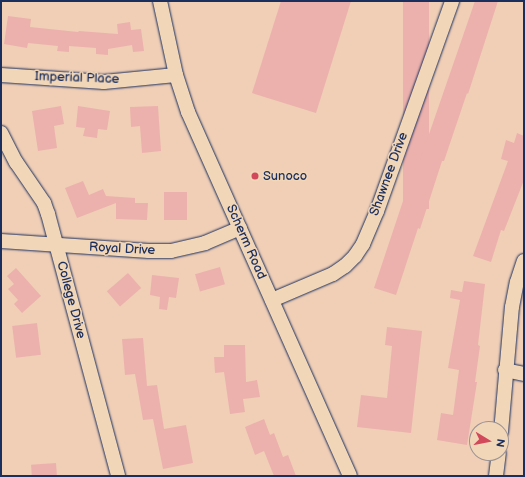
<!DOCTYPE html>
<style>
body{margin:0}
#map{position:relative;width:525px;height:477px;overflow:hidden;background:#f0cfb6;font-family:"Balsamiq Sans",sans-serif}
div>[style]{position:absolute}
.building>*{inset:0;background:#ecb1ac;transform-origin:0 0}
.roads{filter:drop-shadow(0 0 1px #1b2f5e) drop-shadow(0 0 1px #1b2f5e)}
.minor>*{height:14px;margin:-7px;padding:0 7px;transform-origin:7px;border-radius:7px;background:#f1d6b8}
.dots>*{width:11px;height:11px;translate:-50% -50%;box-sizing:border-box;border:2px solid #f1d6b8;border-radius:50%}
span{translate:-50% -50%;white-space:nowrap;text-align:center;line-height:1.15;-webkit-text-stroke:3px #f1d6b8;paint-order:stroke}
.street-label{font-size:13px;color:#1b2f5e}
.poi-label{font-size:13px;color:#1b2f5e}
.left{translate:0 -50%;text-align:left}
.frame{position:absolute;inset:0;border:2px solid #1b2f5e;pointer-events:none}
.north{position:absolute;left:469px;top:421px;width:40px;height:40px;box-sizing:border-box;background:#f1d6b8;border:1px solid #9b9394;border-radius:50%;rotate:100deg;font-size:11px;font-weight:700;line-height:16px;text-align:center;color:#1b2f5e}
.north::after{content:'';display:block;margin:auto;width:14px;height:18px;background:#d1495b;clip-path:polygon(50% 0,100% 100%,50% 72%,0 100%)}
</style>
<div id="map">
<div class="building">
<i style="clip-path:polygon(281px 1px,351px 1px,316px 113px,252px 93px)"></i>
<i style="left:403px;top:1px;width:26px;height:208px"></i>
<i style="clip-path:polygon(475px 1px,498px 1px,468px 94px,467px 93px,444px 161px,442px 161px,420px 229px,418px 228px,396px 295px,374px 288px,415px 165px,418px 166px)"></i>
<i style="clip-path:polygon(8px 16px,31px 19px,30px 27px,78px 32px,79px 31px,118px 34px,117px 24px,130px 22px,131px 30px,141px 29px,144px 51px,133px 52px,132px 45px,108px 49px,108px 55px,96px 54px,96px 48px,69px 46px,69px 52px,57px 51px,58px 46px,28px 43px,27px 48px,4px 44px)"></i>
<i style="clip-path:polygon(61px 106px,64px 124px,54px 126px,57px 148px,38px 151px,32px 111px)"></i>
<i style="clip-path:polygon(78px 106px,110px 111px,107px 130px,98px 129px,97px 138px,83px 136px,85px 128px,76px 127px)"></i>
<i style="clip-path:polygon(158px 106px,161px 151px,142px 153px,140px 126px,131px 127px,130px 107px)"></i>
<i style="clip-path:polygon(517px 133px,524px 136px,524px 180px,504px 231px,501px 230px,491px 262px,473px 256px,508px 161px,501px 159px,506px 140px,514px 143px)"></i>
<i style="clip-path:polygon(83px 181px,89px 195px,103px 189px,106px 196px,135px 198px,135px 203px,148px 203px,147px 220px,116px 219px,116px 203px,77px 218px,65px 188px)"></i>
<i style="left:164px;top:192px;width:23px;height:28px"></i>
<i style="left:220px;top:267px;width:18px;height:26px;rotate:74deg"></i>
<i style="clip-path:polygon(16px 268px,41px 296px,22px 313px,14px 304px,18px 300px,8px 289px,14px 284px,7px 276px)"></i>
<i style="left:128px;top:273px;width:20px;height:28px;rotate:49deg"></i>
<i style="clip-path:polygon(152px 275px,179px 278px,176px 298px,169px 297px,167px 310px,159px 309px,160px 297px,150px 295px)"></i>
<i style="clip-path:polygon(464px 281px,485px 284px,478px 345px,480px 346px,475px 382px,477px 382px,467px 445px,437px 440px,441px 413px,453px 415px,459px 370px,448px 368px,460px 300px,450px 298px,451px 290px,462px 292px)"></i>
<i style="left:37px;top:323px;width:32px;height:25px;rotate:83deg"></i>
<i style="clip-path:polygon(387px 327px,422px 331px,411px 433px,357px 427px,361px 395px,387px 398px,392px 346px,385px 345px)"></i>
<i style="clip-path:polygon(143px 338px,147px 386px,157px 385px,164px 429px,186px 425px,193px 463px,163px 469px,153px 419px,143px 420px,135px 374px,125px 375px,122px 339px)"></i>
<i style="clip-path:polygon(224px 345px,245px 345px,246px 382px,257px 380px,260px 397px,243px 399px,245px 412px,230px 414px,224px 372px,215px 373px,214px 357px,224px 357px)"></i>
<i style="clip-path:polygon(264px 419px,270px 435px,274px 433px,283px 457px,288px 455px,296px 476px,274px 476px,264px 451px,255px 455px,245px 427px)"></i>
<i style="left:56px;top:463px;width:13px;height:25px;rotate:86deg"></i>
</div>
<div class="roads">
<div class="minor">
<i style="left:160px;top:1px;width:76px;rotate:77.8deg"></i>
<i style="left:176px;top:75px;width:39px;rotate:72deg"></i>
<i style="left:188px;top:112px;width:398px;rotate:66deg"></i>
<i style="left:1px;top:75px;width:103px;rotate:3.9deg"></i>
<i style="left:104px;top:82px;width:72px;rotate:-5.6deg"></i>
<i style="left:1px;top:133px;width:33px;rotate:63deg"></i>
<i style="left:16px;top:162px;width:50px;rotate:55.7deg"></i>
<i style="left:44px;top:203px;width:12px;rotate:70deg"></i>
<i style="left:48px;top:214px;width:271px;rotate:75deg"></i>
<i style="left:1px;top:241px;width:148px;rotate:3.9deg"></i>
<i style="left:149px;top:251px;width:22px"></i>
<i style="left:171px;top:251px;width:35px;rotate:-13deg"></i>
<i style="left:205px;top:243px;width:38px;rotate:-23deg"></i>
<i style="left:272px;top:300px;width:66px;rotate:-23.1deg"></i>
<i style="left:333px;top:274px;width:14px;rotate:-34deg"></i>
<i style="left:345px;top:266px;width:14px;rotate:-45deg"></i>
<i style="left:355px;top:256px;width:14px;rotate:-56deg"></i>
<i style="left:363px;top:244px;width:36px;rotate:-67deg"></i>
<i style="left:377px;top:211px;width:223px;rotate:-70.3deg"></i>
<i style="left:505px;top:370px;width:19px;rotate:12deg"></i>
<i style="left:501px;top:432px;width:125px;rotate:-85deg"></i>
<i style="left:512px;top:307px;width:25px;rotate:-79deg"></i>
<i style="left:517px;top:282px;width:22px;rotate:-72deg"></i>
<i style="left:496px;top:476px;width:23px;rotate:-83deg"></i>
</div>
</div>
<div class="dots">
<i style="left:255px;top:176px;background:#d1495b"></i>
</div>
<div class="street-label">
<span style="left:77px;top:78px;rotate:2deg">Imperial Place</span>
<span style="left:389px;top:174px;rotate:-70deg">Shawnee Drive</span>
<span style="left:246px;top:242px;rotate:66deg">Scherm Road</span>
<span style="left:122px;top:249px;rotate:3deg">Royal Drive</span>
<span style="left:71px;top:300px;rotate:75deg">College Drive</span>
</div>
<div class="poi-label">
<span class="left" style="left:263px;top:176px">Sunoco</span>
</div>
<div class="frame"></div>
<div class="north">N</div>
</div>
